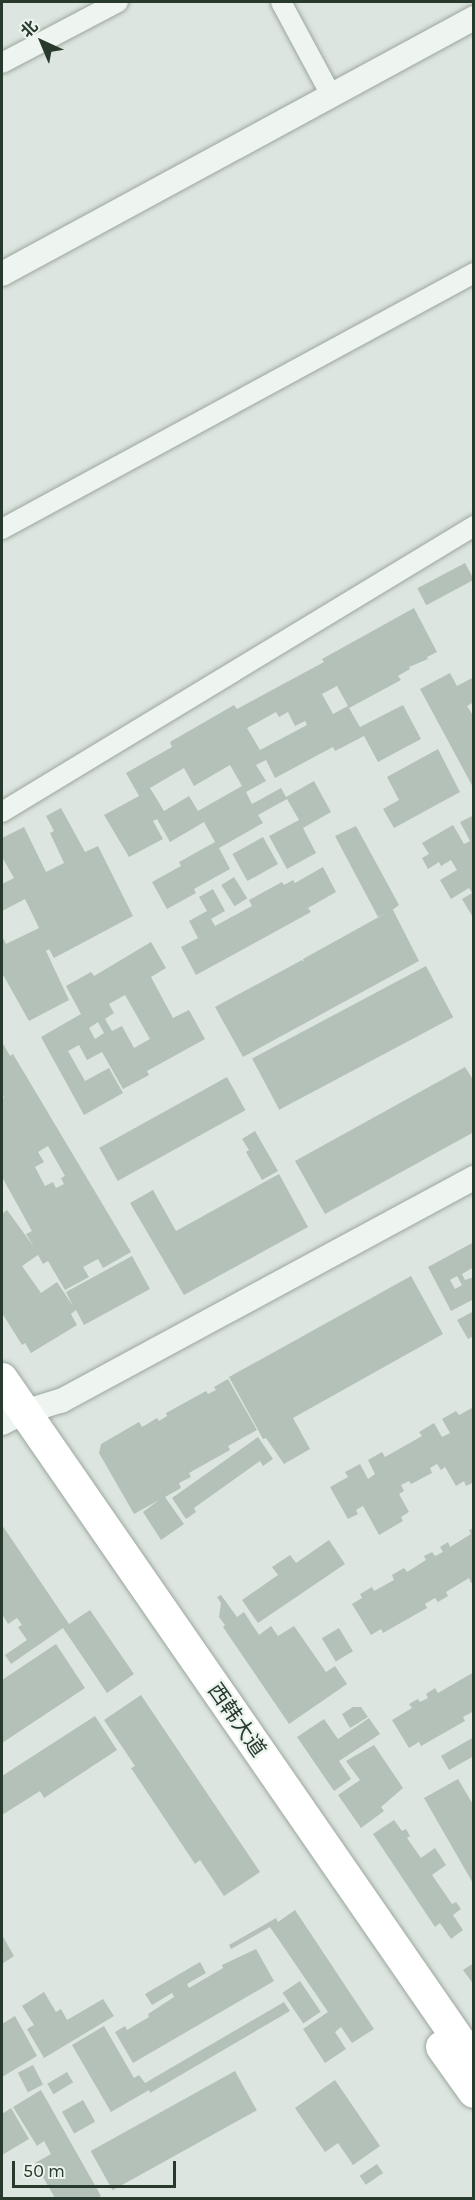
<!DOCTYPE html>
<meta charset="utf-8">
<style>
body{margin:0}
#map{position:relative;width:475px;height:2200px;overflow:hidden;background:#dce5df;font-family:Karla,"Noto Sans SC",sans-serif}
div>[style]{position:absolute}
.building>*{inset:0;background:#b4c1b8;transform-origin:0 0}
.roads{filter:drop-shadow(0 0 2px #9ba79f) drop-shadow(0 0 2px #9ba79f)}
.minor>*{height:20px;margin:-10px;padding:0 10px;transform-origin:10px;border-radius:10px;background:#eef4f0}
.tertiary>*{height:24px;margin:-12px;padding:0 12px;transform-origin:12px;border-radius:12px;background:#eef4f0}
.primary>*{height:32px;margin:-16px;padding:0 16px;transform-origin:16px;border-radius:16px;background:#fff}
span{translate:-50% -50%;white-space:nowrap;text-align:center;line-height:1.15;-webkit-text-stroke:4.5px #ebf3ed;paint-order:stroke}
.street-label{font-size:21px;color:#28392e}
.frame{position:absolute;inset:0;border:3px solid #28392e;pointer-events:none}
.north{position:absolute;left:12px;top:12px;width:60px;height:60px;-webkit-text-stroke:4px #ebf3ed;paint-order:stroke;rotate:316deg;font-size:16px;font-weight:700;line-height:24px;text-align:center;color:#28392e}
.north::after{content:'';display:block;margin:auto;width:21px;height:27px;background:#28392e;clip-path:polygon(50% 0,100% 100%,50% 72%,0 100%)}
.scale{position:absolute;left:12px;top:2161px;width:164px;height:27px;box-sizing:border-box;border:3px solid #28392e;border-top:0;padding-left:8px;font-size:18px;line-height:21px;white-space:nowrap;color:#28392e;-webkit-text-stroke:4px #ebf3ed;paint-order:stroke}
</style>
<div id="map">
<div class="building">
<i style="left:465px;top:563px;width:19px;height:54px;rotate:62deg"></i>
<i style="clip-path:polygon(evenodd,414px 608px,437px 652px,427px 657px,428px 659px,409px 667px,410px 669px,398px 676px,401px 680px,349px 708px,360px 727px,403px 705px,421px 739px,378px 762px,364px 736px,335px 751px,333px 747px,275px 778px,266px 760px,256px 765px,266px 781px,246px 792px,252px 804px,281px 788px,286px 797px,314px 781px,331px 812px,303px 828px,316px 853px,287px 869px,269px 836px,299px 820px,287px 799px,258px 815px,263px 823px,219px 848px,230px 869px,194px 889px,196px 893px,167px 909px,152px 882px,181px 866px,179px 862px,215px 842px,204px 822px,170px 842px,157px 819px,153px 821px,163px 839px,129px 857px,104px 815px,139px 796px,126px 773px,172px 747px,170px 742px,234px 705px,237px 709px,324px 662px,322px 659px,414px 608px,337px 686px,348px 706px,333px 714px,322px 694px,337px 686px,414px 608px,276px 712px,279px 717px,288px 712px,295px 726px,305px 721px,307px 725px,260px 750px,247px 728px,276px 712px,414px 608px,230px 765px,242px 786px,198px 811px,189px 796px,164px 811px,150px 788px,184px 768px,194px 786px,230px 765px)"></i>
<i style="clip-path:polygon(450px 673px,457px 686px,474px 677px,474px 702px,467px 706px,474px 717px,474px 789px,420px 689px)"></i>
<i style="clip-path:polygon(438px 749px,460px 792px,394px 828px,383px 809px,399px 800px,387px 777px)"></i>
<i style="clip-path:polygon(61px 808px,85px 852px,98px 846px,133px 916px,54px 958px,49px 949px,46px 951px,69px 1000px,29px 1021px,2px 973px,2px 936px,6px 944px,39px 928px,25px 899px,2px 911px,2px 884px,14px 878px,2px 857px,2px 838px,24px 827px,46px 872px,64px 863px,50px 833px,54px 831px,46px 816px)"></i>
<i style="clip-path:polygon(474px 815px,474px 919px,462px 899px,472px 893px,469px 888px,451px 899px,440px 880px,457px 870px,451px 860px,441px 866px,439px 862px,428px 869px,422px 858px,429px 854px,422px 843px,453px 825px,464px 844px,470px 841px,460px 822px)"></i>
<i style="clip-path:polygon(356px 826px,399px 905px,391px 911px,393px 910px,419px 961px,243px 1057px,215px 1007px,302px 960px,304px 962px,303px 959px,386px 913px,378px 917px,335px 836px)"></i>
<i style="left:263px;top:837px;width:31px;height:35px;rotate:61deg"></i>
<i style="clip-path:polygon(323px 867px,336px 892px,308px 908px,311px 912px,196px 975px,181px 947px,198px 938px,189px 921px,207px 911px,199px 897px,213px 889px,225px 911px,211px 919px,215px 926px,252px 906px,249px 900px,282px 882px,284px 885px,293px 880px,295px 883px)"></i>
<i style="left:234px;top:877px;width:25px;height:15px;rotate:58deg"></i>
<i style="clip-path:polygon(evenodd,151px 942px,166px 968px,151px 977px,173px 1018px,189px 1010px,205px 1039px,147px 1071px,149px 1075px,123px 1089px,102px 1052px,87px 1060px,79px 1045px,68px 1051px,85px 1081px,109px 1068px,123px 1093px,84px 1115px,41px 1037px,81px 1014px,66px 986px,91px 972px,94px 976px,151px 942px,125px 995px,150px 1039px,134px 1048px,122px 1026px,112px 1031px,105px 1019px,114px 1013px,109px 1004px,125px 995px,151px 942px,98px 1022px,104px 1033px,95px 1039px,89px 1028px,98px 1022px)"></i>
<i style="left:426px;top:966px;width:58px;height:197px;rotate:62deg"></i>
<i style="clip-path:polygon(evenodd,2px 1042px,10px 1056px,13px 1054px,131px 1252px,103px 1268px,98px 1259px,83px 1267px,89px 1277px,65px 1290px,48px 1261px,43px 1264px,38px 1255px,22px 1266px,41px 1293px,57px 1282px,73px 1306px,66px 1292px,132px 1256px,150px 1289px,84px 1325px,76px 1310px,71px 1314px,77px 1325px,31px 1353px,25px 1343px,22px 1345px,2px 1313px,2px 1214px,7px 1210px,34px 1247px,26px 1234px,32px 1231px,2px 1177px,2px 1099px,4px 1098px,2px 1093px,2px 1042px,48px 1146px,65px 1176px,61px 1178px,64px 1184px,56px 1188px,53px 1182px,45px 1186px,35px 1167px,44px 1162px,38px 1152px,48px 1146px)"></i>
<i style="clip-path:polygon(465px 1067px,474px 1081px,474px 1132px,325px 1214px,295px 1161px)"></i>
<i style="left:227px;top:1077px;width:38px;height:146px;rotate:61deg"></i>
<i style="clip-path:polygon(255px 1131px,278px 1171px,262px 1180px,246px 1152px,249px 1150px,242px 1139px)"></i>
<i style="clip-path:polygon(279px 1174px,308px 1227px,184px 1295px,130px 1203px,153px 1190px,176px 1231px)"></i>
<i style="clip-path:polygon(evenodd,474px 1242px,474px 1267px,462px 1274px,465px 1280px,474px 1277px,474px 1299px,451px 1311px,428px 1267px,474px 1242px,457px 1276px,462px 1285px,455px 1289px,450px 1280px,457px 1276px)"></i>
<i style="clip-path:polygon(411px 1276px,443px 1334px,293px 1418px,310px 1449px,284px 1464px,266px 1438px,263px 1439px,229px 1377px)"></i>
<i style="clip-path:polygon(474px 1311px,474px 1336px,468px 1339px,457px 1320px)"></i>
<i style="clip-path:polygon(228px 1379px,257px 1430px,228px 1446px,230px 1450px,189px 1473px,191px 1477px,179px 1483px,181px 1488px,165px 1497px,184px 1524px,161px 1540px,143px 1512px,159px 1500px,134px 1514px,99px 1453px,101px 1444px,139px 1422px,142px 1427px,157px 1418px,159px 1421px,167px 1416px,166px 1413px,206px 1391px,208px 1394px,216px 1390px,214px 1387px)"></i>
<i style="clip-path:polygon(474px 1407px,474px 1482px,466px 1486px,464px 1481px,456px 1486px,445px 1467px,441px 1470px,437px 1464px,430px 1468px,432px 1473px,411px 1484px,409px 1481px,401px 1485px,404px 1491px,399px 1494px,409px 1512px,401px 1517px,403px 1521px,379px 1535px,363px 1506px,356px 1510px,358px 1514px,348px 1519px,330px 1487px,348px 1477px,345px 1472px,360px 1464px,368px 1479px,375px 1474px,368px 1460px,382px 1452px,385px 1457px,422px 1436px,419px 1432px,434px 1423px,442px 1437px,450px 1433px,442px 1419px,456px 1411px,459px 1415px)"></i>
<i style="clip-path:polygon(258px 1437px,273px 1459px,263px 1466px,260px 1461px,194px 1508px,196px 1512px,186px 1519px,172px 1498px)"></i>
<i style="clip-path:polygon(2px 1525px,69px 1624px,90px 1610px,134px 1674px,107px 1693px,63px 1628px,11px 1664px,5px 1655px,27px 1640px,18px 1627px,22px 1625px,17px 1618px,8px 1624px,2px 1614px)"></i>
<i style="clip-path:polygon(474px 1528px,474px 1582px,471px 1583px,469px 1578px,446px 1592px,448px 1596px,438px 1602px,435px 1598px,425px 1604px,427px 1608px,383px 1633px,381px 1629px,371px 1635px,352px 1604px,362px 1598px,360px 1594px,372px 1587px,374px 1591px,394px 1580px,392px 1575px,404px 1568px,407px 1572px,426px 1560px,424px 1556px,432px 1552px,435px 1556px,443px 1552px,440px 1547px,448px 1542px,450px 1547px,471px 1534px,469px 1530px)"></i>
<i style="clip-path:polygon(329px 1540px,345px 1564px,258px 1623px,242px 1600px,278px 1575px,272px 1567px,290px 1555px,296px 1563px)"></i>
<i style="clip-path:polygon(221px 1595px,237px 1617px,244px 1612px,259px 1635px,271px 1626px,278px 1636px,294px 1626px,326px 1672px,335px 1666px,347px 1684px,289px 1724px,223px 1627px,225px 1625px,219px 1617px,221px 1603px,217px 1597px)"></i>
<i style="left:339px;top:1628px;width:27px;height:20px;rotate:59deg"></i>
<i style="clip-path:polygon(56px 1644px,85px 1688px,2px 1743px,2px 1680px)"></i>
<i style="clip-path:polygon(474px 1672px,474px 1711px,463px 1717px,465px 1721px,421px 1746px,419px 1742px,409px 1748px,392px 1720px,412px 1708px,409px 1704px,418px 1699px,420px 1702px,428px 1698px,426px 1694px,435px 1688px,438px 1693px)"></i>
<i style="clip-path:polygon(141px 1695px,260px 1872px,224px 1896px,200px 1860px,195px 1864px,131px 1768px,135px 1766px,104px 1720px)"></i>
<i style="clip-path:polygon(353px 1707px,361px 1707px,368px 1717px,350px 1728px,342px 1714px)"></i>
<i style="clip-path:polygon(95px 1716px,117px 1750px,44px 1798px,40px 1791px,2px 1815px,2px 1776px)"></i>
<i style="clip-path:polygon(369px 1718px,380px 1734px,339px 1761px,351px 1779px,334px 1791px,297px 1737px,324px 1719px,338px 1739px)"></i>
<i style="clip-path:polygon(474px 1737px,474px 1756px,449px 1770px,441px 1756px)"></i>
<i style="clip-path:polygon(374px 1745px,403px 1788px,381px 1807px,384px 1811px,361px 1828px,338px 1795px,360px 1780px,346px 1761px)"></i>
<i style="clip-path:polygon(458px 1779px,474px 1806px,474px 1885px,424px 1798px)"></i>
<i style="clip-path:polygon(394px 1820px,402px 1831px,406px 1829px,410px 1836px,407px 1838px,421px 1858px,435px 1848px,446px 1865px,432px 1875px,452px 1904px,456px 1902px,461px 1909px,453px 1915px,463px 1930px,451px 1939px,440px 1923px,435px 1927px,373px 1834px)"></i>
<i style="clip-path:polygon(295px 1910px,374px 2029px,352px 2043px,341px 2027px,335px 2032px,346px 2049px,325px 2063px,303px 2029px,328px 2012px,270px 1927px,231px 1949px,229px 1945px,276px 1918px,278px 1922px)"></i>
<i style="clip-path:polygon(2px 1935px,14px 1956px,2px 1964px)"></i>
<i style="clip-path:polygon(256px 1949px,274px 1981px,133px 2063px,115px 2032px,125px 2026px,127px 2030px,149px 2017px,148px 2014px,174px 1997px,172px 1993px,152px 2005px,145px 1994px,200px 1962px,206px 1973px,187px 1984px,189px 1988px,223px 1968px,222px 1965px)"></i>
<i style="clip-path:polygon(474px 1963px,474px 1985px,463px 1970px)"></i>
<i style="left:300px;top:1981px;width:37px;height:21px;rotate:56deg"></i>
<i style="clip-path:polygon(44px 1992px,56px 2012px,61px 2009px,67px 2020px,103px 1999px,114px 2016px,44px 2058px,27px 2029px,34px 2025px,22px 2006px)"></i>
<i style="clip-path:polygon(284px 2002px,290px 2011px,150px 2093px,149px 2090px,111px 2112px,72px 2045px,104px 2026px,134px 2078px,139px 2075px,145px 2083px)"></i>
<i style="clip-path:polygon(15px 2016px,37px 2056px,2px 2077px,2px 2024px)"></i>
<i style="left:33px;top:2065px;width:22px;height:17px;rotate:63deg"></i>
<i style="left:235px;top:2071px;width:45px;height:165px;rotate:61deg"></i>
<i style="left:67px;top:2072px;width:12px;height:23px;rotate:59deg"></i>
<i style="clip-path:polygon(335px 2080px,380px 2146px,353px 2165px,338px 2143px,325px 2152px,295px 2108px)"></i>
<i style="clip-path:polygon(41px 2090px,101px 2196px,97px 2198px,55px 2198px,35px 2163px,51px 2154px,44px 2141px,37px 2146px,13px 2107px)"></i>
<i style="left:83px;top:2100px;width:25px;height:24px;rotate:61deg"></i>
<i style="clip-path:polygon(11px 2108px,29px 2139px,2px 2155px,2px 2114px)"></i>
<i style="left:377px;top:2164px;width:11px;height:21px;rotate:56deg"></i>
</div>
<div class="roads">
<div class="minor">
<i style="left:281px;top:2px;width:106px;rotate:61.7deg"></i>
<i style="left:2px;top:63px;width:131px;rotate:-27.7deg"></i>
<i style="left:2px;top:529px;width:537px;rotate:-28.47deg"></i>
<i style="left:2px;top:812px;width:552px;rotate:-31.21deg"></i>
</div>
<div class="tertiary">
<i style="left:2px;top:274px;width:537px;rotate:-28.47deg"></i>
<i style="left:2px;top:1423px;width:25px;rotate:-27deg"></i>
<i style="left:24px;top:1412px;width:39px;rotate:-17deg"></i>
<i style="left:61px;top:1401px;width:469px;rotate:-28.4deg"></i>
</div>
<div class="primary">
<i style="left:2px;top:1379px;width:830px;rotate:55.35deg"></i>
<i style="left:442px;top:2047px;width:55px;rotate:54.6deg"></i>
</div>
</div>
<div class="street-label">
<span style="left:237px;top:1720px;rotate:55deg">西韩大道</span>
</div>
<div class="frame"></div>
<div class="north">北</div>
<div class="scale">50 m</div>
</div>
